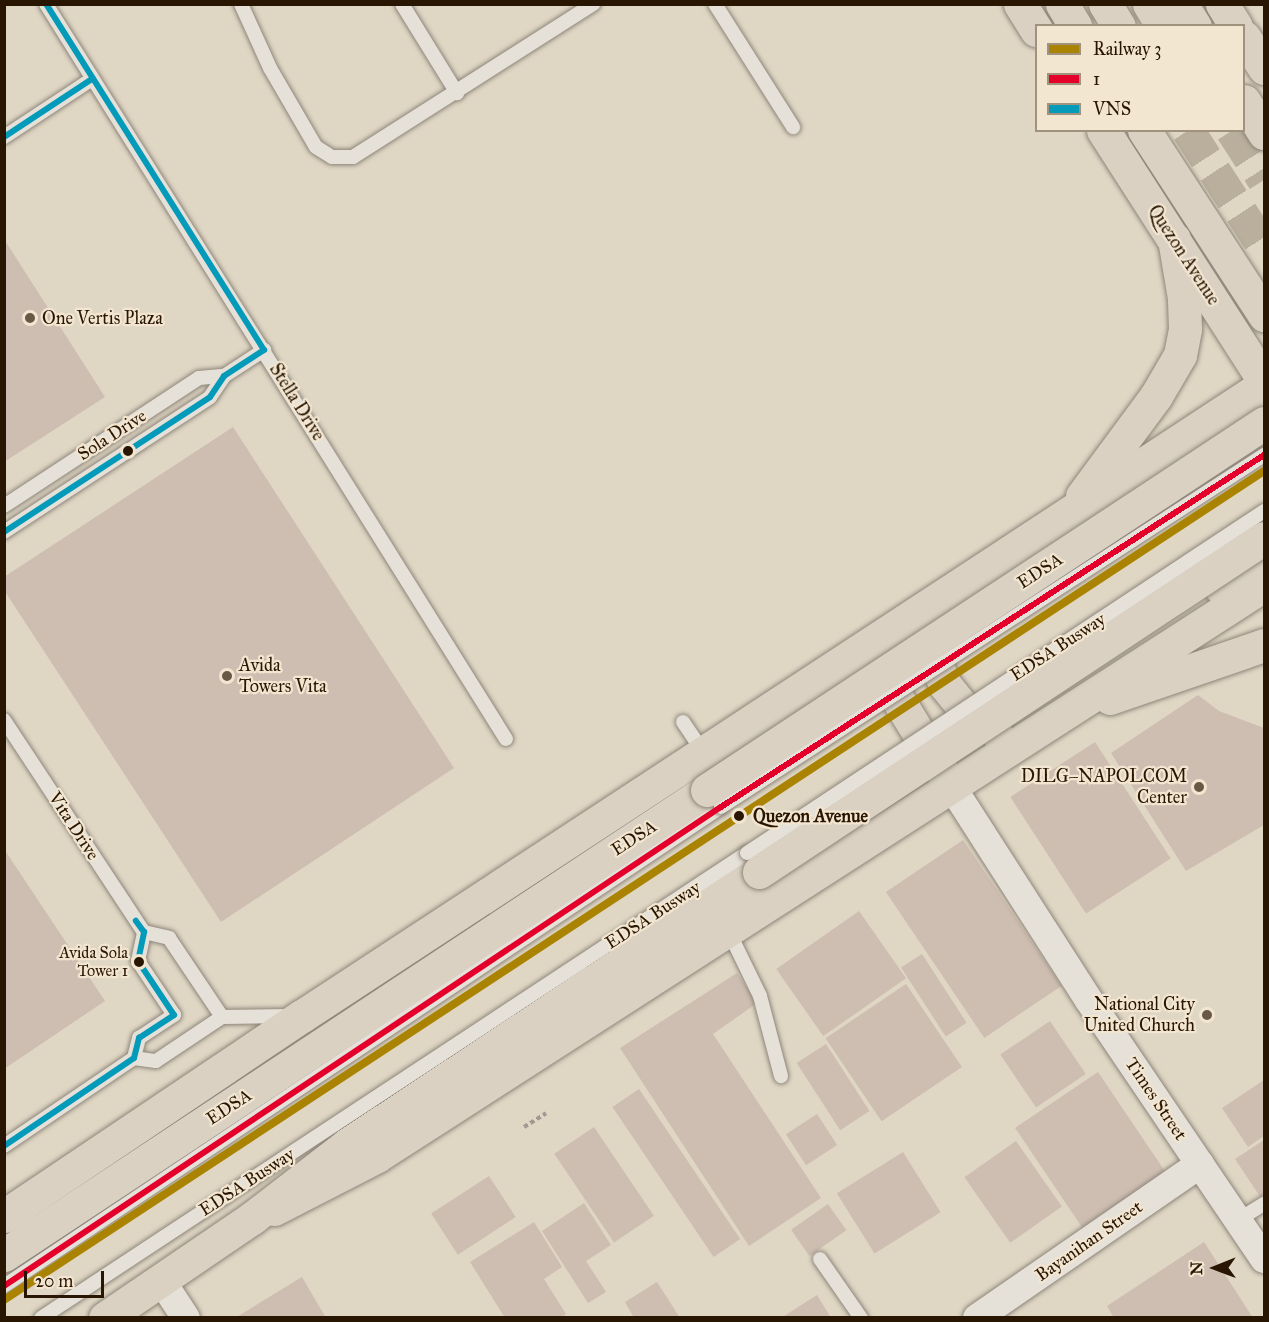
<!DOCTYPE html>
<meta charset="utf-8">
<style>
body{margin:0}
#map{position:relative;width:1269px;height:1322px;overflow:hidden;background:#dfd6c4;font-family:"IM FELL Great Primer",serif}
div>[style]{position:absolute}
.building>*{inset:0;background:#cebeb2;transform-origin:0 0}
.primary-tunnel>*{height:33px;margin-top:-16.5px;transform-origin:0;background:repeating-linear-gradient(90deg,#baaf9d 0 33px,transparent 0 49px)}
.path>*{height:4px;margin-top:-2px;transform-origin:0;background:repeating-linear-gradient(90deg,#a19a92 0 4.5px,transparent 0 7.5px)}
.roads{filter:drop-shadow(0 0 2px #8e867a) drop-shadow(0 0 2px #8e867a)}
.service>*{height:14px;margin:-7px;padding:0 7px;transform-origin:7px;border-radius:7px;background:#e6e1d8}
.minor>*{height:28px;margin:-14px;padding:0 14px;transform-origin:14px;border-radius:14px;background:#e6e1d8}
.primary>*{height:33px;margin:-16.5px;padding:0 16.5px;transform-origin:16.5px;border-radius:16.5px;background:#dad1c3}
.trunk>*{height:33px;margin:-16.5px;padding:0 16.5px;transform-origin:16.5px;border-radius:16.5px;background:#dad1c3}
.bridges{filter:drop-shadow(0 0 2px #8e867a) drop-shadow(0 0 2px #8e867a)}
.service-bridge>*{height:14px;margin:-7px;padding:0 7px;transform-origin:7px;border-radius:7px;background:#e6e1d8}
.trunk-bridge>*{height:33px;margin:-16.5px;padding:0 16.5px;transform-origin:16.5px;border-radius:16.5px;background:#dad1c3}
.bus-1>*{height:6px;margin:-3px;padding:0 3px;transform-origin:3px;border-radius:3px;background:#e4002b}
.bus-2>*{height:6px;margin:-3px;padding:0 3px;transform-origin:3px;border-radius:3px;background:#049aba}
.rail-1>*{height:8px;margin:-4px;padding:0 4px;transform-origin:4px;border-radius:4px;background:#a98301}
.dots>*{width:16px;height:16px;translate:-50% -50%;box-sizing:border-box;border:3px solid #f2e6d1;border-radius:50%}
span{translate:-50% -50%;white-space:nowrap;text-align:center;line-height:1.15;-webkit-text-stroke:4.5px #f2e6d1;paint-order:stroke}
.bus-label{font-size:16px;color:#281502}
.right{translate:-100% -50%;text-align:right}
.street-label{font-size:18px;color:#281502}
.poi-label{font-size:18px;color:#281502}
.left{translate:0 -50%;text-align:left}
.stop-label{font-size:18px;color:#281502;font-weight:700}
.frame{position:absolute;inset:0;border:6px solid #281502;pointer-events:none}
.legend{position:absolute;left:1035px;top:24px;width:210px;height:108px;box-sizing:border-box;background:#f2e6d1;border:2px solid #a1927e;margin:0;padding:8px 10px;list-style:none;font-size:18px;color:#281502}
.legend li{display:flex;align-items:center;gap:12px;height:30px}
.legend b{width:30px;border:2px solid #a1927e}
.north{position:absolute;left:1185px;top:1238px;width:60px;height:60px;-webkit-text-stroke:4px #f2e6d1;paint-order:stroke;rotate:269deg;font-size:16px;font-weight:700;line-height:24px;text-align:center;color:#281502}
.north::after{content:'';display:block;margin:auto;width:21px;height:27px;background:#281502;clip-path:polygon(50% 0,100% 100%,50% 72%,0 100%)}
.scale{position:absolute;left:24px;top:1271px;width:80px;height:27px;box-sizing:border-box;border:3px solid #281502;border-top:0;padding-left:8px;font-size:18px;line-height:21px;white-space:nowrap;color:#281502;-webkit-text-stroke:4px #f2e6d1;paint-order:stroke}
</style>
<div id="map">
<div class="building">
<i style="clip-path:polygon(4px 239px,105px 397px,4px 462px)"></i>
<i style="clip-path:polygon(233px 427px,454px 768px,221px 922px,4px 590px,4px 577px)"></i>
<i style="clip-path:polygon(1198px 695px,1219px 711px,1264px 728px,1264px 825px,1186px 871px,1111px 753px)"></i>
<i style="left:1095px;top:742px;width:139px;height:101px;rotate:57deg"></i>
<i style="left:963px;top:840px;width:176px;height:93px;rotate:56deg"></i>
<i style="clip-path:polygon(4px 849px,105px 1001px,4px 1069px)"></i>
<i style="left:859px;top:911px;width:82px;height:101px;rotate:55deg"></i>
<i style="left:922px;top:954px;width:82px;height:25px;rotate:57deg"></i>
<i style="clip-path:polygon(737px 973px,757px 1003px,713px 1034px,821px 1198px,749px 1246px,620px 1048px)"></i>
<i style="left:906px;top:984px;width:100px;height:97px;rotate:56deg"></i>
<i style="left:1050px;top:1021px;width:64px;height:60px;rotate:56deg"></i>
<i style="left:826px;top:1044px;width:80px;height:35px;rotate:57deg"></i>
<i style="left:1098px;top:1072px;width:120px;height:100px;rotate:56deg"></i>
<i style="clip-path:polygon(1264px 1080px,1264px 1136px,1248px 1147px,1222px 1108px)"></i>
<i style="left:639px;top:1089px;width:181px;height:32px;rotate:56deg"></i>
<i style="left:817px;top:1114px;width:37px;height:37px;rotate:57deg"></i>
<i style="left:594px;top:1127px;width:107px;height:48px;rotate:56deg"></i>
<i style="clip-path:polygon(1264px 1140px,1264px 1196px,1261px 1198px,1235px 1159px)"></i>
<i style="left:1016px;top:1141px;width:80px;height:63px;rotate:55deg"></i>
<i style="left:903px;top:1152px;width:71px;height:78px;rotate:58deg"></i>
<i style="left:489px;top:1176px;width:49px;height:69px;rotate:57deg"></i>
<i style="clip-path:polygon(584px 1203px,611px 1245px,586px 1261px,606px 1292px,588px 1303px,542px 1231px)"></i>
<i style="left:828px;top:1204px;width:32px;height:45px;rotate:55deg"></i>
<i style="clip-path:polygon(534px 1222px,562px 1267px,544px 1279px,566px 1314px,561px 1318px,505px 1318px,470px 1262px)"></i>
<i style="clip-path:polygon(1204px 1242px,1253px 1318px,1114px 1318px,1107px 1306px)"></i>
<i style="clip-path:polygon(302px 1277px,326px 1318px,235px 1318px)"></i>
<i style="clip-path:polygon(657px 1282px,680px 1318px,634px 1318px,625px 1302px)"></i>
<i style="clip-path:polygon(817px 1295px,831px 1318px,781px 1318px)"></i>
</div>
<div class="primary-tunnel">
<i style="left:1188px;top:130px;width:140px;rotate:57deg"></i>
<i style="left:1232px;top:130px;width:59px;rotate:57.4deg"></i>
</div>
<div class="path">
<i style="left:524px;top:1127px;width:26px;rotate:-32deg"></i>
</div>
<div class="roads">
<div class="service">
<i style="left:46px;top:4px;width:867px;rotate:57.96deg"></i>
<i style="left:241px;top:4px;width:70px;rotate:65.6deg"></i>
<i style="left:270px;top:68px;width:91px;rotate:59.8deg"></i>
<i style="left:316px;top:147px;width:19px;rotate:32deg"></i>
<i style="left:332px;top:157px;width:21px"></i>
<i style="left:353px;top:157px;width:285px;rotate:-32.5deg"></i>
<i style="left:402px;top:4px;width:105px;rotate:58.3deg"></i>
<i style="left:715px;top:4px;width:146px;rotate:57.6deg"></i>
<i style="left:4px;top:137px;width:105px;rotate:-33.4deg"></i>
<i style="left:4px;top:506px;width:233px;rotate:-33.3deg"></i>
<i style="left:199px;top:378px;width:25px;rotate:-5deg"></i>
<i style="left:4px;top:532px;width:246px;rotate:-33.2deg"></i>
<i style="left:210px;top:397px;width:25px;rotate:-56deg"></i>
<i style="left:224px;top:376px;width:48px;rotate:-33deg"></i>
<i style="left:4px;top:720px;width:254px;rotate:56.6deg"></i>
<i style="left:144px;top:932px;width:26px;rotate:13deg"></i>
<i style="left:169px;top:938px;width:95px;rotate:56.1deg"></i>
<i style="left:683px;top:722px;width:37px;rotate:56deg"></i>
<i style="left:728px;top:930px;width:73px;rotate:64.1deg"></i>
<i style="left:760px;top:996px;width:83px;rotate:75.3deg"></i>
<i style="left:134px;top:1058px;width:22px;rotate:8deg"></i>
<i style="left:156px;top:1061px;width:79px;rotate:-33.7deg"></i>
<i style="left:222px;top:1017px;width:68px;rotate:-0.8deg"></i>
<i style="left:4px;top:1146px;width:157px;rotate:-34.1deg"></i>
<i style="left:134px;top:1058px;width:21px;rotate:-76deg"></i>
<i style="left:139px;top:1038px;width:42px;rotate:-33.3deg"></i>
<i style="left:174px;top:1015px;width:65px;rotate:-123.7deg"></i>
<i style="left:138px;top:961px;width:30px;rotate:-78deg"></i>
<i style="left:1238px;top:1220px;width:31px;rotate:-32deg"></i>
<i style="left:820px;top:1259px;width:72px;rotate:55.2deg"></i>
<i style="left:4px;top:1286px;width:862px;rotate:-33.75deg"></i>
<i style="left:41px;top:1318px;width:845px;rotate:-33.37deg"></i>
</div>
<div class="minor">
<i style="left:952px;top:787px;width:252px;rotate:57.3deg"></i>
<i style="left:1088px;top:999px;width:314px;rotate:55.9deg"></i>
<i style="left:161px;top:1280px;width:45px;rotate:56.7deg"></i>
<i style="left:977px;top:1318px;width:271px;rotate:-34.6deg"></i>
</div>
<div class="primary">
<i style="left:1020px;top:4px;width:31px;rotate:58deg"></i>
<i style="left:1062px;top:4px;width:26px;rotate:59deg"></i>
<i style="left:1105px;top:4px;width:26px;rotate:58deg"></i>
<i style="left:1149px;top:4px;width:26px;rotate:59deg"></i>
<i style="left:1181px;top:4px;width:26px;rotate:58deg"></i>
<i style="left:1222px;top:4px;width:26px;rotate:58deg"></i>
<i style="left:1244px;top:37px;width:37px;rotate:57deg"></i>
<i style="left:1244px;top:101px;width:38px;rotate:58deg"></i>
<i style="left:1103px;top:130px;width:298px;rotate:57.3deg"></i>
<i style="left:1144px;top:130px;width:221px;rotate:57deg"></i>
<i style="left:1082px;top:496px;width:124px;rotate:-53.5deg"></i>
<i style="left:1156px;top:396px;width:48px;rotate:-59.7deg"></i>
<i style="left:1180px;top:355px;width:26px;rotate:-79deg"></i>
<i style="left:1185px;top:329px;width:31px;rotate:-92deg"></i>
<i style="left:1184px;top:298px;width:60px;rotate:-99.6deg"></i>
<i style="left:1221px;top:588px;width:52px;rotate:-34.9deg"></i>
<i style="left:935px;top:631px;width:35px;rotate:87deg"></i>
<i style="left:937px;top:666px;width:21px;rotate:67deg"></i>
<i style="left:945px;top:685px;width:41px;rotate:50.9deg"></i>
<i style="left:971px;top:717px;width:28px;rotate:30deg"></i>
<i style="left:867px;top:669px;width:27px;rotate:36deg"></i>
<i style="left:889px;top:685px;width:101px;rotate:58.4deg"></i>
<i style="left:1110px;top:698px;width:163px;rotate:-19deg"></i>
<i style="left:274px;top:1209px;width:116px;rotate:-27.2deg"></i>
<i style="left:377px;top:1156px;width:1055px;rotate:-32.77deg"></i>
<i style="left:4px;top:1216px;width:359px;rotate:-33.9deg"></i>
<i style="left:302px;top:1016px;width:1150px;rotate:-33.26deg"></i>
</div>
<div class="trunk">
<i style="left:4px;top:1255px;width:843px;rotate:-33.48deg"></i>
<i style="left:105px;top:1318px;width:178px;rotate:-34.2deg"></i>
<i style="left:252px;top:1218px;width:121px;rotate:-37.6deg"></i>
<i style="left:348px;top:1144px;width:493px;rotate:-33.5deg"></i>
</div>
</div>
<div class="bridges">
<div class="service-bridge">
<i style="left:721px;top:807px;width:647px;rotate:-32.95deg"></i>
<i style="left:747px;top:853px;width:620px;rotate:-33.48deg"></i>
</div>
<div class="trunk-bridge">
<i style="left:707px;top:790px;width:667px;rotate:-33.38deg"></i>
<i style="left:759px;top:872px;width:605px;rotate:-33.48deg"></i>
</div>
</div>
<div class="bus-1">
<i style="left:4px;top:1286px;width:862px;rotate:-33.75deg"></i>
<i style="left:721px;top:807px;width:647px;rotate:-32.95deg"></i>
</div>
<div class="bus-2">
<i style="left:4px;top:137px;width:105px;rotate:-33.4deg"></i>
<i style="left:4px;top:532px;width:246px;rotate:-33.2deg"></i>
<i style="left:210px;top:397px;width:25px;rotate:-56deg"></i>
<i style="left:224px;top:376px;width:48px;rotate:-33deg"></i>
<i style="left:264px;top:350px;width:409px;rotate:-122.2deg"></i>
<i style="left:4px;top:1146px;width:157px;rotate:-34.1deg"></i>
<i style="left:134px;top:1058px;width:21px;rotate:-76deg"></i>
<i style="left:139px;top:1038px;width:42px;rotate:-33.3deg"></i>
<i style="left:174px;top:1015px;width:65px;rotate:-123.7deg"></i>
<i style="left:138px;top:961px;width:30px;rotate:-78deg"></i>
<i style="left:144px;top:932px;width:14px;rotate:-126deg"></i>
</div>
<div class="rail-1">
<i style="left:4px;top:1300px;width:1508px;rotate:-33.34deg"></i>
</div>
<div class="dots">
<i style="left:30px;top:318px;background:#685946"></i>
<i style="left:128px;top:451px;background:#281502"></i>
<i style="left:227px;top:676px;background:#685946"></i>
<i style="left:1199px;top:787px;background:#685946"></i>
<i style="left:739px;top:816px;background:#281502"></i>
<i style="left:139px;top:962px;background:#281502"></i>
<i style="left:1207px;top:1015px;background:#685946"></i>
</div>
<div class="bus-label">
<span class="right" style="left:128px;top:962px">Avida Sola<br>Tower 1</span>
</div>
<div class="street-label">
<span style="left:1184px;top:255px;rotate:57deg">Quezon Avenue</span>
<span style="left:297px;top:402px;rotate:58deg">Stella Drive</span>
<span style="left:112px;top:435px;rotate:-33deg">Sola Drive</span>
<span style="left:1040px;top:571px;rotate:-33deg">EDSA</span>
<span style="left:1058px;top:647px;rotate:-33deg">EDSA Busway</span>
<span style="left:74px;top:826px;rotate:57deg">Vita Drive</span>
<span style="left:634px;top:838px;rotate:-33deg">EDSA</span>
<span style="left:653px;top:915px;rotate:-33deg">EDSA Busway</span>
<span style="left:1156px;top:1099px;rotate:56deg">Times Street</span>
<span style="left:229px;top:1107px;rotate:-33deg">EDSA</span>
<span style="left:247px;top:1182px;rotate:-33deg">EDSA Busway</span>
<span style="left:1089px;top:1241px;rotate:-35deg">Bayanihan Street</span>
</div>
<div class="poi-label">
<span class="left" style="left:42px;top:318px">One Vertis Plaza</span>
<span class="left" style="left:239px;top:676px">Avida<br>Towers Vita</span>
<span class="right" style="left:1187px;top:787px">DILG–NAPOLCOM<br>Center</span>
<span class="right" style="left:1195px;top:1015px">National City<br>United Church</span>
</div>
<div class="stop-label">
<span class="left" style="left:753px;top:816px">Quezon Avenue</span>
</div>
<div class="frame"></div>
<ul class="legend">
<li><b style="height:8px;background:#a98301"></b>Railway 3</li>
<li><b style="height:8px;background:#e4002b"></b>1</li>
<li><b style="height:8px;background:#049aba"></b>VNS</li>
</ul>
<div class="north">N</div>
<div class="scale">20 m</div>
</div>
